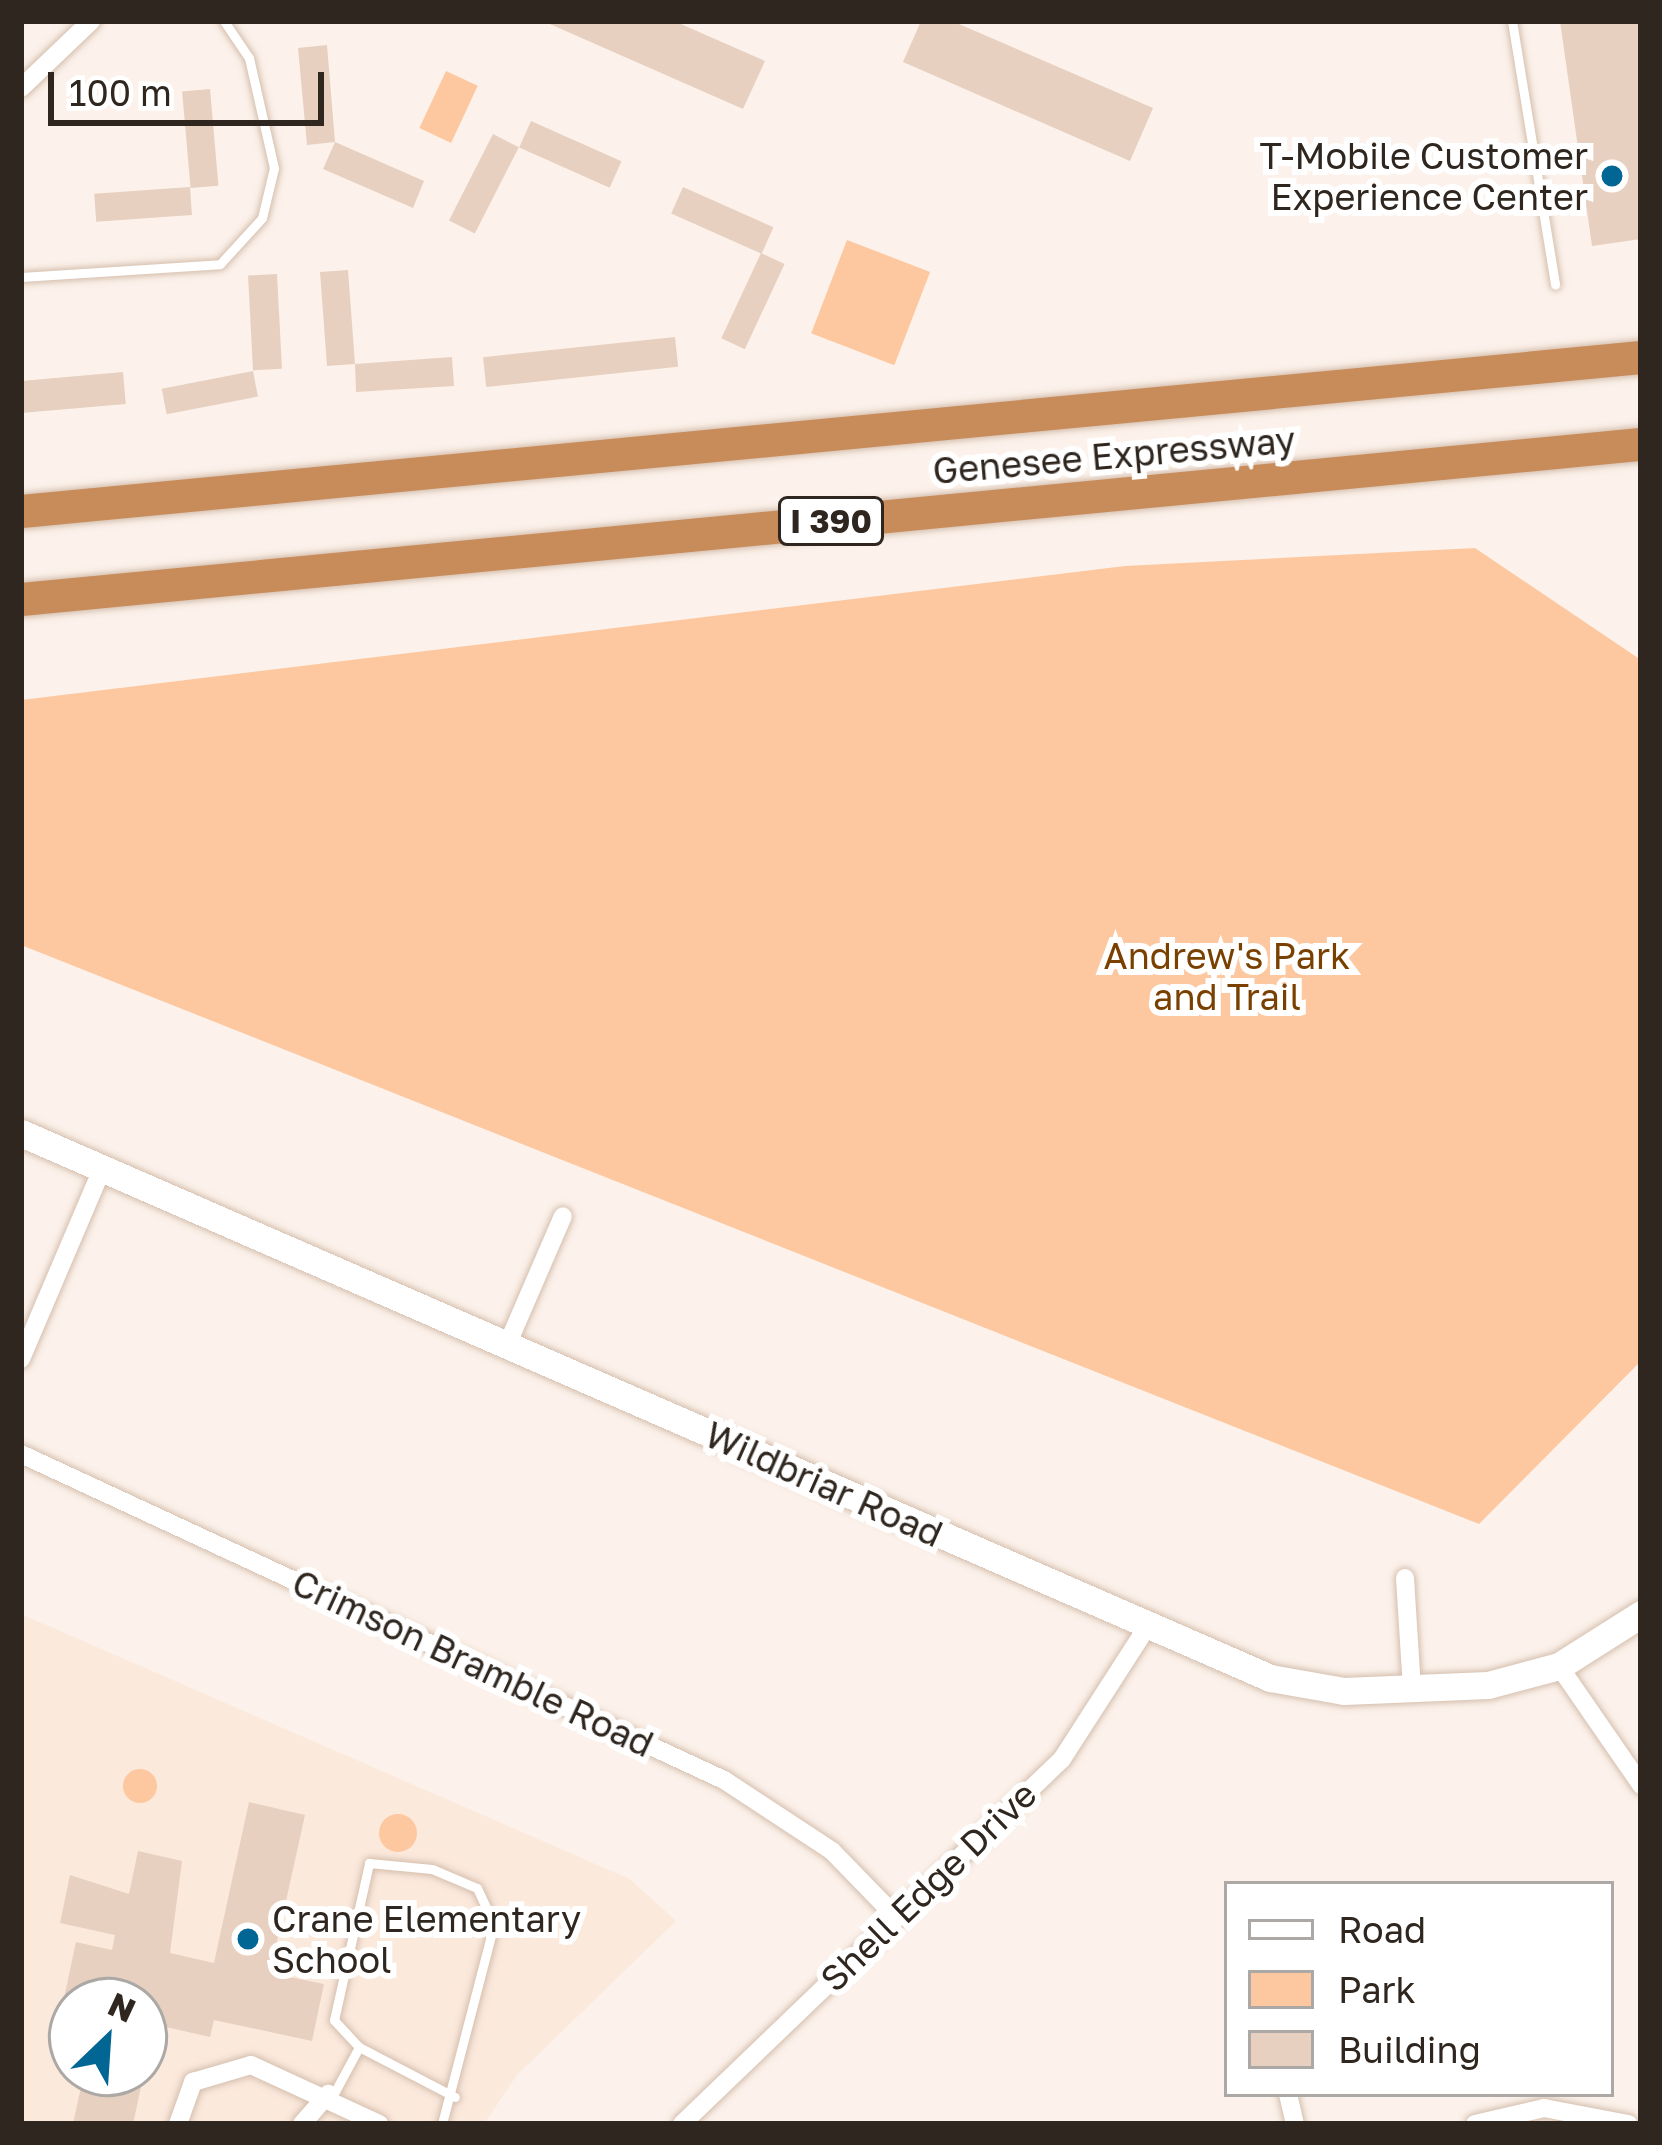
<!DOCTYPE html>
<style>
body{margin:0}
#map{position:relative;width:1662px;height:2145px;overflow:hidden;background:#fcf2eb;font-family:"Golos Text",sans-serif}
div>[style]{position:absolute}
.built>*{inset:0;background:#fbe9dc}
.green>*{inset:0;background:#fdc8a0;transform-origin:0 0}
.round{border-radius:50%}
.building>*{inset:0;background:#e7d0bf;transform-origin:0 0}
.roads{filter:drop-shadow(0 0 3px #d5bfae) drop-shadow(0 0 3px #d5bfae)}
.lane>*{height:9px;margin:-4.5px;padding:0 4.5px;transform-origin:4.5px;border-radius:4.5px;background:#fff}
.street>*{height:18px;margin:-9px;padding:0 9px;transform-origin:9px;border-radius:9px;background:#fff}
.secondary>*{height:27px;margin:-13.5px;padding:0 13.5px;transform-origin:13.5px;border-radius:13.5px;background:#fff}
.highway>*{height:33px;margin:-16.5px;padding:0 16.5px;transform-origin:16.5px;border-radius:16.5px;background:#c88c5b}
.dots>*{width:33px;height:33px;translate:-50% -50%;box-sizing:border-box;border:6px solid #fff;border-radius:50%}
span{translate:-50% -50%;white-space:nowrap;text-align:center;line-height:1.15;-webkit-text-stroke:12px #fff;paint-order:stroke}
.shield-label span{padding:3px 9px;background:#fff;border:3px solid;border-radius:9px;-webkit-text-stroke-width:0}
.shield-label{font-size:33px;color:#2e261f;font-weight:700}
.poi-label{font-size:36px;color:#2e261f}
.right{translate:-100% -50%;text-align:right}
.left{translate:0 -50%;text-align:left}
.street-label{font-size:36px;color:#2e261f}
.park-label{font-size:36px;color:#7a4000}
.frame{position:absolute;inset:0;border:24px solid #2e261f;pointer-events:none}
.legend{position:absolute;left:1224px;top:1881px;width:390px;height:216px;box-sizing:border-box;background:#fff;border:3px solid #aba8a5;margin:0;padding:15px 21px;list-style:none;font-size:36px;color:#2e261f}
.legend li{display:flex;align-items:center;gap:24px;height:60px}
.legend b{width:60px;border:3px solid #aba8a5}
.north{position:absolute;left:48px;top:1977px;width:120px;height:120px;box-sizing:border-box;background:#fff;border:3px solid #aba8a5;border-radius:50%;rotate:25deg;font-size:33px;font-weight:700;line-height:48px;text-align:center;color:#2e261f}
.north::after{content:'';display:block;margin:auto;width:42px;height:54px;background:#016694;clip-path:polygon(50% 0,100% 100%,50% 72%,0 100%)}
.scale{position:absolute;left:48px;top:72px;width:276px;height:54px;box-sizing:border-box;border:6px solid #2e261f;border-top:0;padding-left:15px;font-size:36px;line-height:42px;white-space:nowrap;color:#2e261f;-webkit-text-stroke:9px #fff;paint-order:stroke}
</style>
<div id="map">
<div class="built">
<i style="clip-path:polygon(evenodd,21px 1614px,630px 1879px,676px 1921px,517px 2075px,484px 2124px,21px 2124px,21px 1614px,72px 2001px,144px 2001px,144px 2073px,72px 2073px,72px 2001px)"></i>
</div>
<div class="green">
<i style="left:446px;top:71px;width:35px;height:63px;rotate:25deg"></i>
<i style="left:847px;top:240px;width:89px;height:100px;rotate:21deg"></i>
<i style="clip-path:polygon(1475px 548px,1641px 660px,1641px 1361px,1479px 1524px,21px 945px,21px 700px,1125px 566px)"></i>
<i class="round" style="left:123px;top:1769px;width:34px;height:34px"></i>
<i class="round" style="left:379px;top:1814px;width:38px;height:38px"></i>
</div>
<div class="building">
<i style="clip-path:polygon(543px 21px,674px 21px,765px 61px,743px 109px)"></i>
<i style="clip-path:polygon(921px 21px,952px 21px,1153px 108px,1130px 161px,903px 62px)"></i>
<i style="clip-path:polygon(1560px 21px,1641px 21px,1641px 239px,1592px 246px)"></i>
<i style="clip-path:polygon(327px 45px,335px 142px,424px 181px,413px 208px,323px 169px,335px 142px,307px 145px,298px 48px)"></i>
<i style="left:210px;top:89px;width:97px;height:28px;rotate:85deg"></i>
<i style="left:531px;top:121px;width:99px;height:29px;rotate:24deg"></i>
<i style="left:493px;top:134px;width:29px;height:97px;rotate:27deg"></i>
<i style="left:190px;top:187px;width:28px;height:96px;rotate:86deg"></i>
<i style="left:683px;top:187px;width:99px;height:29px;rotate:24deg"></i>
<i style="left:761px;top:253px;width:26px;height:94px;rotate:25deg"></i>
<i style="clip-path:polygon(348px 270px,355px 364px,452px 357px,454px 386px,356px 392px,355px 364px,327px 366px,320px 272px)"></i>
<i style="left:277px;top:274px;width:95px;height:29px;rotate:87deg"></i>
<i style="left:675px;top:337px;width:30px;height:193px;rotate:84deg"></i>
<i style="left:253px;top:371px;width:26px;height:93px;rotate:79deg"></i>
<i style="left:123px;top:372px;width:32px;height:102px;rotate:85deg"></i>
<i style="clip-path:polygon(249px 1802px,305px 1815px,270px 1973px,324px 1984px,312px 2041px,214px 2020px,210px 2037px,166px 2027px,155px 2075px,144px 2072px,144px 2001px,72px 2001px,72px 2014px,61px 2012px,76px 1942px,112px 1950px,115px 1935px,60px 1923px,70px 1875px,129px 1894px,138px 1851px,182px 1861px,170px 1953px,214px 1963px)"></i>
<i style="clip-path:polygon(84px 2073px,144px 2073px,133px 2124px,73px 2124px)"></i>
</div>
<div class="roads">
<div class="lane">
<i style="left:1512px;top:21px;width:267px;rotate:80.7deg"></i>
<i style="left:21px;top:277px;width:199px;rotate:-3.7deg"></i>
<i style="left:220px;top:264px;width:62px;rotate:-47.6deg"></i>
<i style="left:262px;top:218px;width:51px;rotate:-76.5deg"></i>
<i style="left:274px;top:168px;width:113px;rotate:-102.8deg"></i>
<i style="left:249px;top:58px;width:45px;rotate:-124deg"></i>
<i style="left:359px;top:2047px;width:108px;rotate:27.5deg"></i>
<i style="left:332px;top:2097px;width:57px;rotate:-61.6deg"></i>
<i style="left:359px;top:2047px;width:37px;rotate:-133deg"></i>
<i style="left:334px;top:2020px;width:161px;rotate:-77.4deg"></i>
<i style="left:369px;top:1863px;width:63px;rotate:5.4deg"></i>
<i style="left:432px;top:1869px;width:49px;rotate:22.9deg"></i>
<i style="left:477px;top:1888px;width:40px;rotate:65deg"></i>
<i style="left:494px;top:1924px;width:207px;rotate:104.6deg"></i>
</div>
<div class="street">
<i style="left:21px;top:88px;width:97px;rotate:-43.7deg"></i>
<i style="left:508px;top:1343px;width:138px;rotate:-66.6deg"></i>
<i style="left:21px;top:1359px;width:207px;rotate:-66.9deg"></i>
<i style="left:21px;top:1454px;width:775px;rotate:24.88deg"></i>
<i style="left:724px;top:1780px;width:129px;rotate:33.3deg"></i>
<i style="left:832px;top:1851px;width:91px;rotate:45.9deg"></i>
<i style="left:1405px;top:1578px;width:110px;rotate:86.4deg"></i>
<i style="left:1559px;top:1666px;width:145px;rotate:55.4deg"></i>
<i style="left:1288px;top:2094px;width:31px;rotate:77deg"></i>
<i style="left:178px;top:2124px;width:45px;rotate:-70.3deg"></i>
<i style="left:193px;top:2082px;width:60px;rotate:-16.3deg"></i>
<i style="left:251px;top:2065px;width:141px;rotate:24.7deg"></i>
<i style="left:302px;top:2124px;width:40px;rotate:-49deg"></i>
<i style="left:682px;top:2124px;width:527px;rotate:-43.85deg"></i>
<i style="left:1062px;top:1759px;width:157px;rotate:-57.2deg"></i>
<i style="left:1475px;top:2124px;width:71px;rotate:-13.1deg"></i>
<i style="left:1544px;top:2108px;width:86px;rotate:10.8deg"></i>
</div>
<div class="secondary">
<i style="left:21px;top:1133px;width:1363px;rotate:23.57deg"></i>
<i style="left:1270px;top:1678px;width:75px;rotate:10deg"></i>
<i style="left:1344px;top:1691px;width:144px;rotate:-2.4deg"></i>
<i style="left:1488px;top:1685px;width:73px;rotate:-15deg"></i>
<i style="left:1559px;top:1666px;width:97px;rotate:-32.4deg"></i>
</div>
<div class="highway">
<i style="left:21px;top:511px;width:1627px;rotate:-5.43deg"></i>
<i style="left:21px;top:599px;width:1627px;rotate:-5.47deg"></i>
</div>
</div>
<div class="dots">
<i style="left:1612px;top:176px;background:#016694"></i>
<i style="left:248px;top:1939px;background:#016694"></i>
</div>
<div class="shield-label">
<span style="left:831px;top:521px">I 390</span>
</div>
<div class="poi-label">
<span class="right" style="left:1588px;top:176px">T-Mobile Customer<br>Experience Center</span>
<span class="left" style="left:272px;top:1939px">Crane Elementary<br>School</span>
</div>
<div class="street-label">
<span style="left:1114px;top:455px;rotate:-5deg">Genesee Expressway</span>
<span style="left:824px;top:1484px;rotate:24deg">Wildbriar Road</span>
<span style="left:473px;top:1663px;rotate:25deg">Crimson Bramble Road</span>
<span style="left:928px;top:1886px;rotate:-44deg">Shell Edge Drive</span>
</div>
<div class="park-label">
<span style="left:1227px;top:976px">Andrew's Park<br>and Trail</span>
</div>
<div class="frame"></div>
<ul class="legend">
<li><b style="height:15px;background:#fff"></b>Road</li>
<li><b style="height:33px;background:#fdc8a0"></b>Park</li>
<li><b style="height:33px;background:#e7d0bf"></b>Building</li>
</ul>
<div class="north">N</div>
<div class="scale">100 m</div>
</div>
